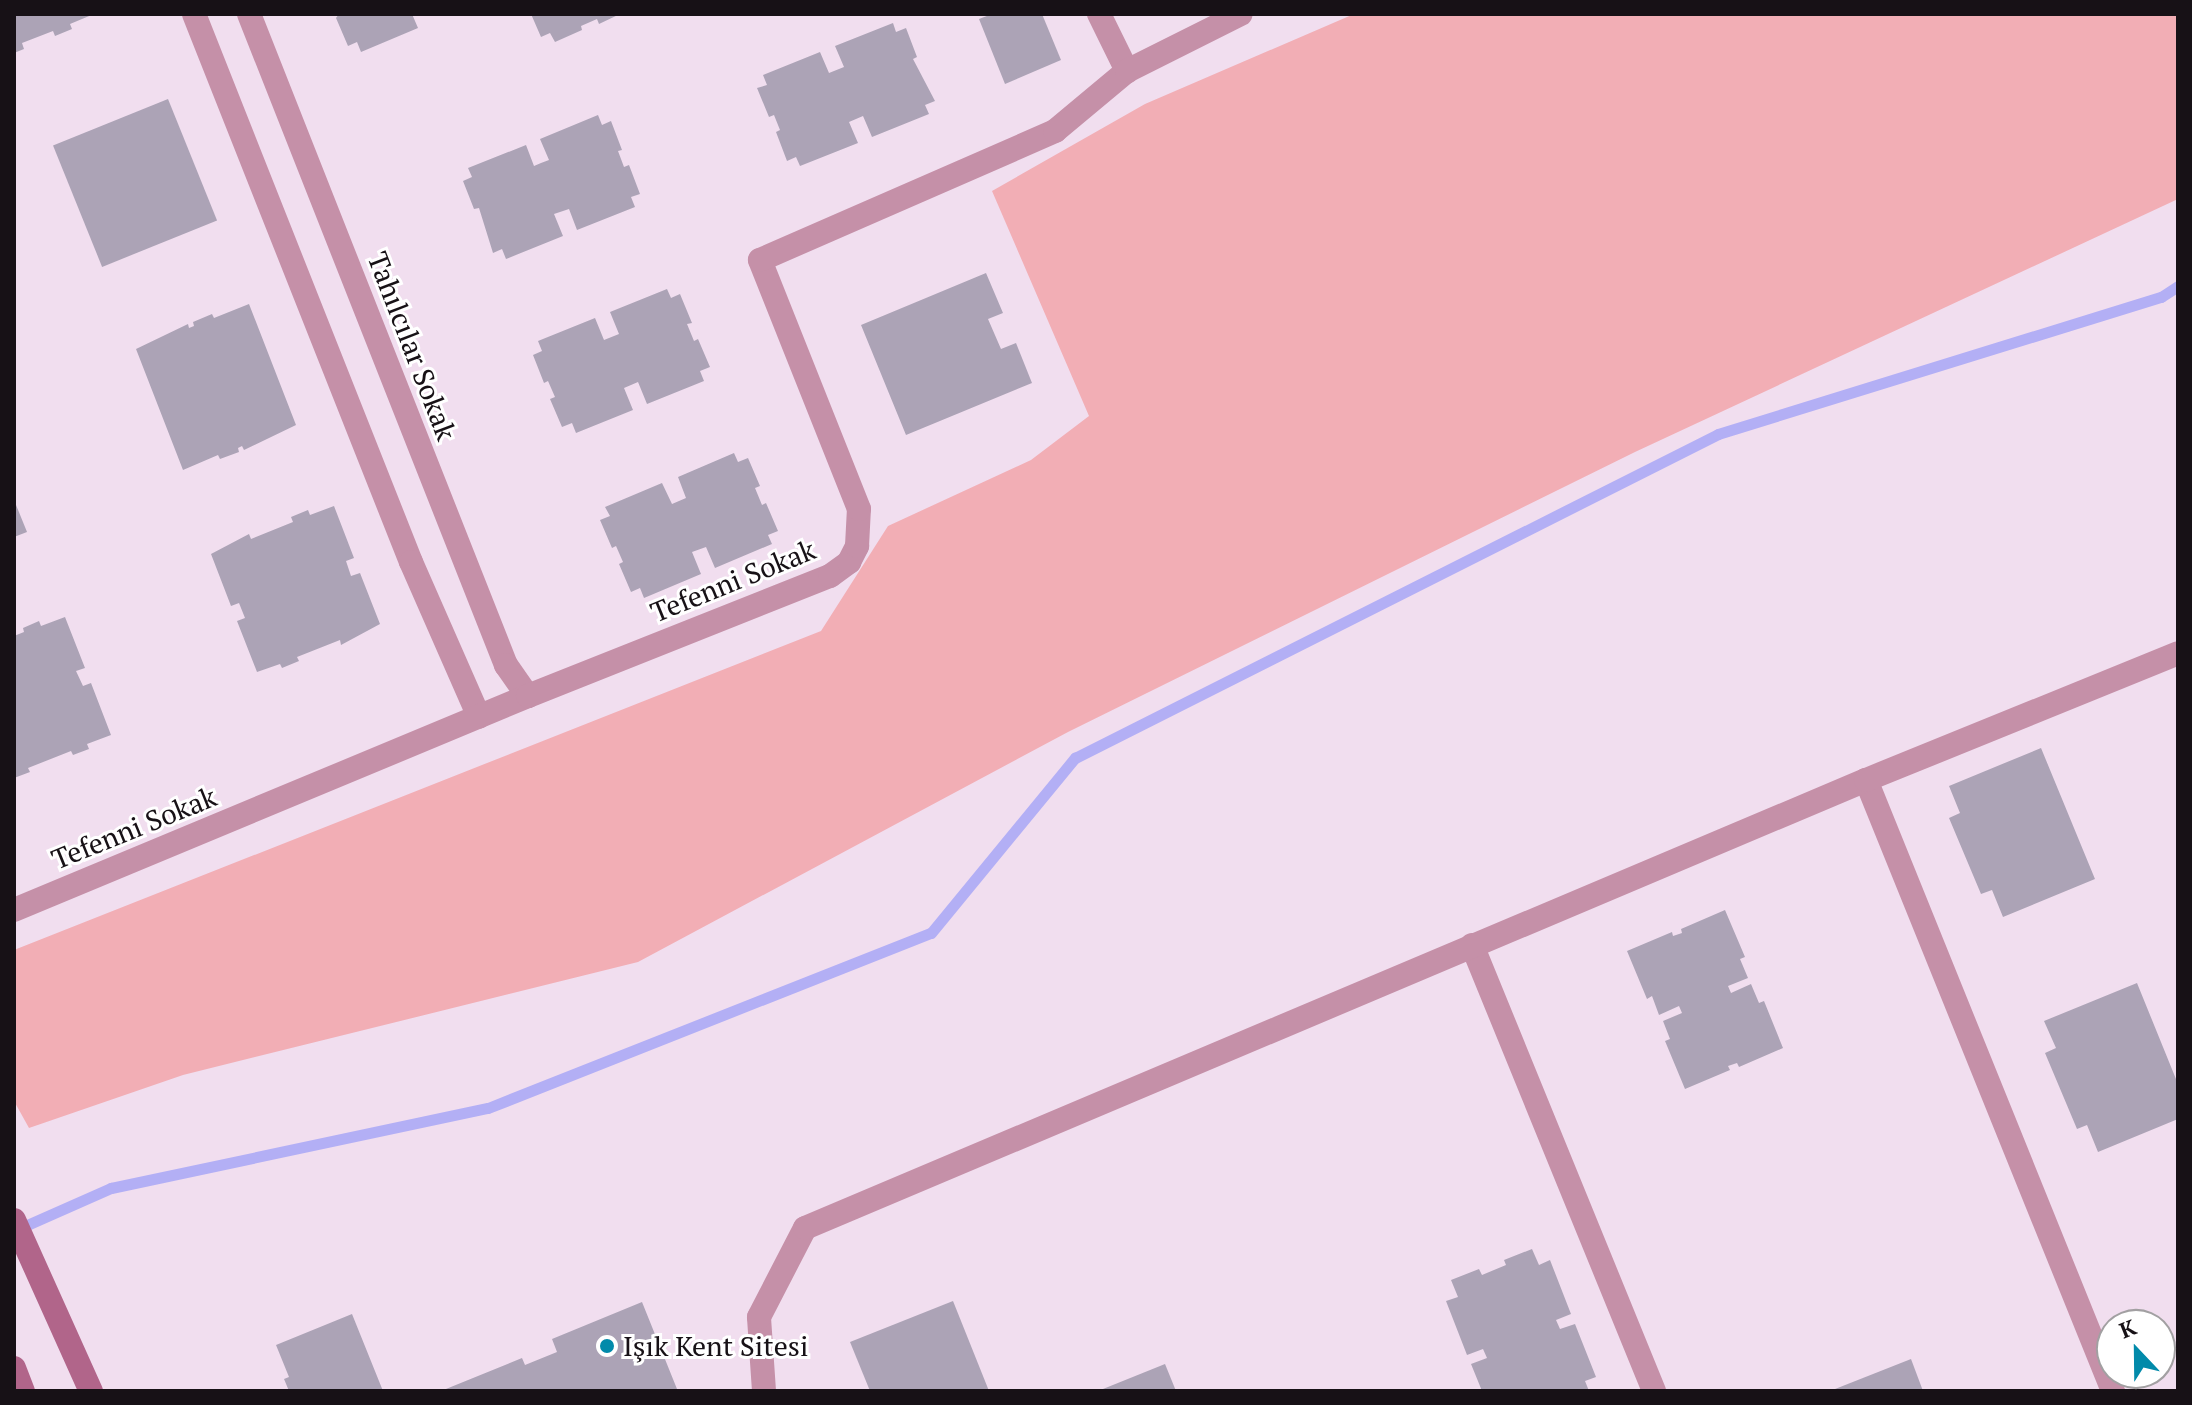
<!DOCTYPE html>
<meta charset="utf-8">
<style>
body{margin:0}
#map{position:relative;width:2192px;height:1405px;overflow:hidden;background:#f1deef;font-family:"PT Serif",serif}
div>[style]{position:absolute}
.green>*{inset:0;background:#f2aeb5}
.stream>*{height:11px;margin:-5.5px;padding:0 5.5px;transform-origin:5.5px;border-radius:5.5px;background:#b3aff5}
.building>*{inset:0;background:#aca3b6;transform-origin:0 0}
.street>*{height:24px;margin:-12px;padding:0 12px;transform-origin:12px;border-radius:12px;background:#c590a8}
.secondary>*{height:24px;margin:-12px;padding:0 12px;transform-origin:12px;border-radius:12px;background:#b1658a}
.dots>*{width:22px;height:22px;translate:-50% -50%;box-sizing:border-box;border:4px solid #fff;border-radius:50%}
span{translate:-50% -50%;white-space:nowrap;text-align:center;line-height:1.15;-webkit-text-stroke:6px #fff;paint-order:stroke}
.street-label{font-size:28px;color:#171116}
.poi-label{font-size:28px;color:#171116}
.left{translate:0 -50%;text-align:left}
.frame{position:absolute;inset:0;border:16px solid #171116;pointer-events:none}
.north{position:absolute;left:2096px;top:1309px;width:80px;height:80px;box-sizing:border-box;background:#fff;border:2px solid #a2a0a2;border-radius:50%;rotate:338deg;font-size:22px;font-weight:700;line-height:32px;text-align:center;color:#171116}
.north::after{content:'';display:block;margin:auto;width:28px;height:36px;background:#028aaa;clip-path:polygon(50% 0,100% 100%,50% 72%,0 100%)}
</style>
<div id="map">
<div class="green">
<i style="clip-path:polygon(1354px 14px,2178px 14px,2178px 199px,1635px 452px,1068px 732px,638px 962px,183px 1075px,29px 1128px,14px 1101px,14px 950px,821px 631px,888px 526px,1031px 460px,1089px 416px,992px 191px,1145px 104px)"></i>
</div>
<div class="stream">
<i style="left:18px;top:1229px;width:102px;rotate:-23.8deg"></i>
<i style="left:111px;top:1188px;width:385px;rotate:-12deg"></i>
<i style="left:488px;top:1108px;width:476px;rotate:-21.6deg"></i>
<i style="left:931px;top:933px;width:227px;rotate:-50.6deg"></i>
<i style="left:1075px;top:758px;width:720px;rotate:-26.74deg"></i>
<i style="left:1718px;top:434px;width:464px;rotate:-17.2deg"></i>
<i style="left:2161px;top:297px;width:20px;rotate:-33deg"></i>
</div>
<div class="building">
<i style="clip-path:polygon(14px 14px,94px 14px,70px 24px,72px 29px,55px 36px,53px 31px,22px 43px,24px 49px,14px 53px)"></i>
<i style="clip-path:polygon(339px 14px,412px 14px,418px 28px,361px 52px,357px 42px,348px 46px,336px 18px)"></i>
<i style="clip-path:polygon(531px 14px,620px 14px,599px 24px,597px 19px,581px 26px,582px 30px,555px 42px,550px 33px,541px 37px)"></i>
<i style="clip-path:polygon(992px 14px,1042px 14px,1061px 60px,1005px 84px,979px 19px)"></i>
<i style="clip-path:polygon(893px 23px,896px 32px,906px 28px,917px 57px,913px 59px,935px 101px,925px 105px,929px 114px,872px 137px,863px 116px,849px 122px,858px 143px,800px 166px,796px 157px,787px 161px,776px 132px,780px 130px,774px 115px,769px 117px,757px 88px,767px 85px,763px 75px,820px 52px,829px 73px,844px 67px,835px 46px)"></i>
<i style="left:168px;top:99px;width:131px;height:124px;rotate:68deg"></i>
<i style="clip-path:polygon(598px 115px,602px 125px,611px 121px,622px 150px,618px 151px,624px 167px,629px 165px,640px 194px,631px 197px,635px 207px,577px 230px,569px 209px,554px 214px,563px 236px,506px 259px,502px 249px,493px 253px,479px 208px,474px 209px,463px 181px,472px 177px,468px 168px,526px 145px,534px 166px,541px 163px,549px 160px,540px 139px)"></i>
<i style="clip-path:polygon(986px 273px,1003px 313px,988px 319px,1001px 349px,1016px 343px,1032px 383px,906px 435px,861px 325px)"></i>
<i style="clip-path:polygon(667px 289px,671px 298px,680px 294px,692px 323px,687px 324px,694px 341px,698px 339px,710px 367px,700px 371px,704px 381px,647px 404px,638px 382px,624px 388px,633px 410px,576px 433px,572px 423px,562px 427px,550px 399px,555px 397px,548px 381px,544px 383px,533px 355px,542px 351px,538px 341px,595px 318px,604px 340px,619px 334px,610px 312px)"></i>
<i style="clip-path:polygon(249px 304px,296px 425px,244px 450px,242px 446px,238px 448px,239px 452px,220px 459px,218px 455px,183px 470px,136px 349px,188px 324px,189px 328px,194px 326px,193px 322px,212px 314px,214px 318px)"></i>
<i style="clip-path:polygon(734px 453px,738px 462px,748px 458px,760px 486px,755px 488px,762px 505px,766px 503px,778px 531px,768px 535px,772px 544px,715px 568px,706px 547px,692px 552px,701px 574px,644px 598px,640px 588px,631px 592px,619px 564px,623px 562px,616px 546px,612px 548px,600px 520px,610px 516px,605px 507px,662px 483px,672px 504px,686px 498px,678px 477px)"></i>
<i style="clip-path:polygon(14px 500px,27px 532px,14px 537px)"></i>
<i style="clip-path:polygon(334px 506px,354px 558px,346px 561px,351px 576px,360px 573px,380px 624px,341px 645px,340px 640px,297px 657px,299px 661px,282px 668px,280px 664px,257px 672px,237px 621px,245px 618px,239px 603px,231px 606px,211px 554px,249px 534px,251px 539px,293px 522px,291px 517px,308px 510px,310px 515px)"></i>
<i style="clip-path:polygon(65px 617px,85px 668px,76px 671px,83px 686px,91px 683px,111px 735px,87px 744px,89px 749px,73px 755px,71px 751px,28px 768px,30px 772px,14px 778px,14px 636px,24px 632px,23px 628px,39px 621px,41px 626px)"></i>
<i style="clip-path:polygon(2041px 748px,2095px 879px,2003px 917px,1992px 890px,1981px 894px,1949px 818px,1960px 813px,1949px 786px)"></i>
<i style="clip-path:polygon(1725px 910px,1745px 957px,1740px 959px,1748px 978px,1728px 986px,1731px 993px,1751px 984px,1759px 1003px,1764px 1001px,1783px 1048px,1739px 1067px,1737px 1063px,1728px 1066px,1730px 1070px,1685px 1089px,1665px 1041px,1670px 1039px,1663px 1021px,1682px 1013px,1679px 1006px,1659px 1015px,1652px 996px,1647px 999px,1627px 951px,1672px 932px,1673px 936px,1682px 933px,1681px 929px)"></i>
<i style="clip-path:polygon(2137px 983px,2178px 1084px,2178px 1119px,2098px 1152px,2087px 1125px,2077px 1129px,2045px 1053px,2056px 1048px,2044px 1021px)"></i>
<i style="clip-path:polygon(1532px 1249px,1539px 1265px,1550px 1260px,1571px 1314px,1556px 1320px,1560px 1329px,1575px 1324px,1596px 1377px,1585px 1381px,1589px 1391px,1482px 1391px,1471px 1364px,1487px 1358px,1483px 1349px,1467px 1355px,1446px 1301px,1458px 1297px,1451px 1280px,1479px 1269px,1482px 1275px,1506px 1265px,1504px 1260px)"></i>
<i style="clip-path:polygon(953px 1301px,989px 1391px,870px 1391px,850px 1342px)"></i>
<i style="clip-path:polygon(642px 1302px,677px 1389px,441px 1391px,522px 1358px,525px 1365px,557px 1352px,552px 1339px)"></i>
<i style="clip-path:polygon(352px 1314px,383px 1391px,289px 1391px,284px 1379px,289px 1377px,276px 1345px)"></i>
<i style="clip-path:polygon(1911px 1359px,1923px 1391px,1830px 1391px)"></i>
<i style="clip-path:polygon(1165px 1364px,1176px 1391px,1098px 1391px)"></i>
</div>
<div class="street">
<i style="left:194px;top:14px;width:589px;rotate:68.4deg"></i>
<i style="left:411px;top:562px;width:169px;rotate:66.3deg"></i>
<i style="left:249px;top:14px;width:700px;rotate:68.46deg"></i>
<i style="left:506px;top:665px;width:38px;rotate:55deg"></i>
<i style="left:1099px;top:14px;width:64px;rotate:63.8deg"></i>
<i style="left:1866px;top:780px;width:659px;rotate:67.99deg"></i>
<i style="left:14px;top:910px;width:557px;rotate:-22.6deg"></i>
<i style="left:528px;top:696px;width:325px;rotate:-21.7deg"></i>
<i style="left:830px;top:576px;width:24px;rotate:-36deg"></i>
<i style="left:849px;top:562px;width:18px;rotate:-63deg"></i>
<i style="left:857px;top:546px;width:37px;rotate:-87deg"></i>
<i style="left:859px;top:509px;width:268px;rotate:-111.7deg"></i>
<i style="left:760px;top:260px;width:322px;rotate:-23.6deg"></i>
<i style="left:1055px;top:131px;width:94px;rotate:-39.8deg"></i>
<i style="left:1127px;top:71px;width:127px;rotate:-26.6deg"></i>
<i style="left:1472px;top:945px;width:482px;rotate:67.8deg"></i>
<i style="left:764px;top:1391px;width:74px;rotate:-93.9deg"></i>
<i style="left:759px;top:1317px;width:100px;rotate:-62.7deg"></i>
<i style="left:805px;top:1228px;width:1152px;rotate:-22.89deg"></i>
<i style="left:1866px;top:780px;width:337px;rotate:-22.1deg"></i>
</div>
<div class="secondary">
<i style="left:14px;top:1220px;width:188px;rotate:65.8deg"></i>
<i style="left:14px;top:1368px;width:25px;rotate:69deg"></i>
</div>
<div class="dots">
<i style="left:607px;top:1346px;background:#028aaa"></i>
</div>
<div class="street-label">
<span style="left:412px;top:346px;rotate:69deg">Tahılcılar Sokak</span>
<span style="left:733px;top:581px;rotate:-22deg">Tefenni Sokak</span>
<span style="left:134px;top:828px;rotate:-22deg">Tefenni Sokak</span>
</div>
<div class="poi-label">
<span class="left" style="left:623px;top:1346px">Işık Kent Sitesi</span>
</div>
<div class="frame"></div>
<div class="north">K</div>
</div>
